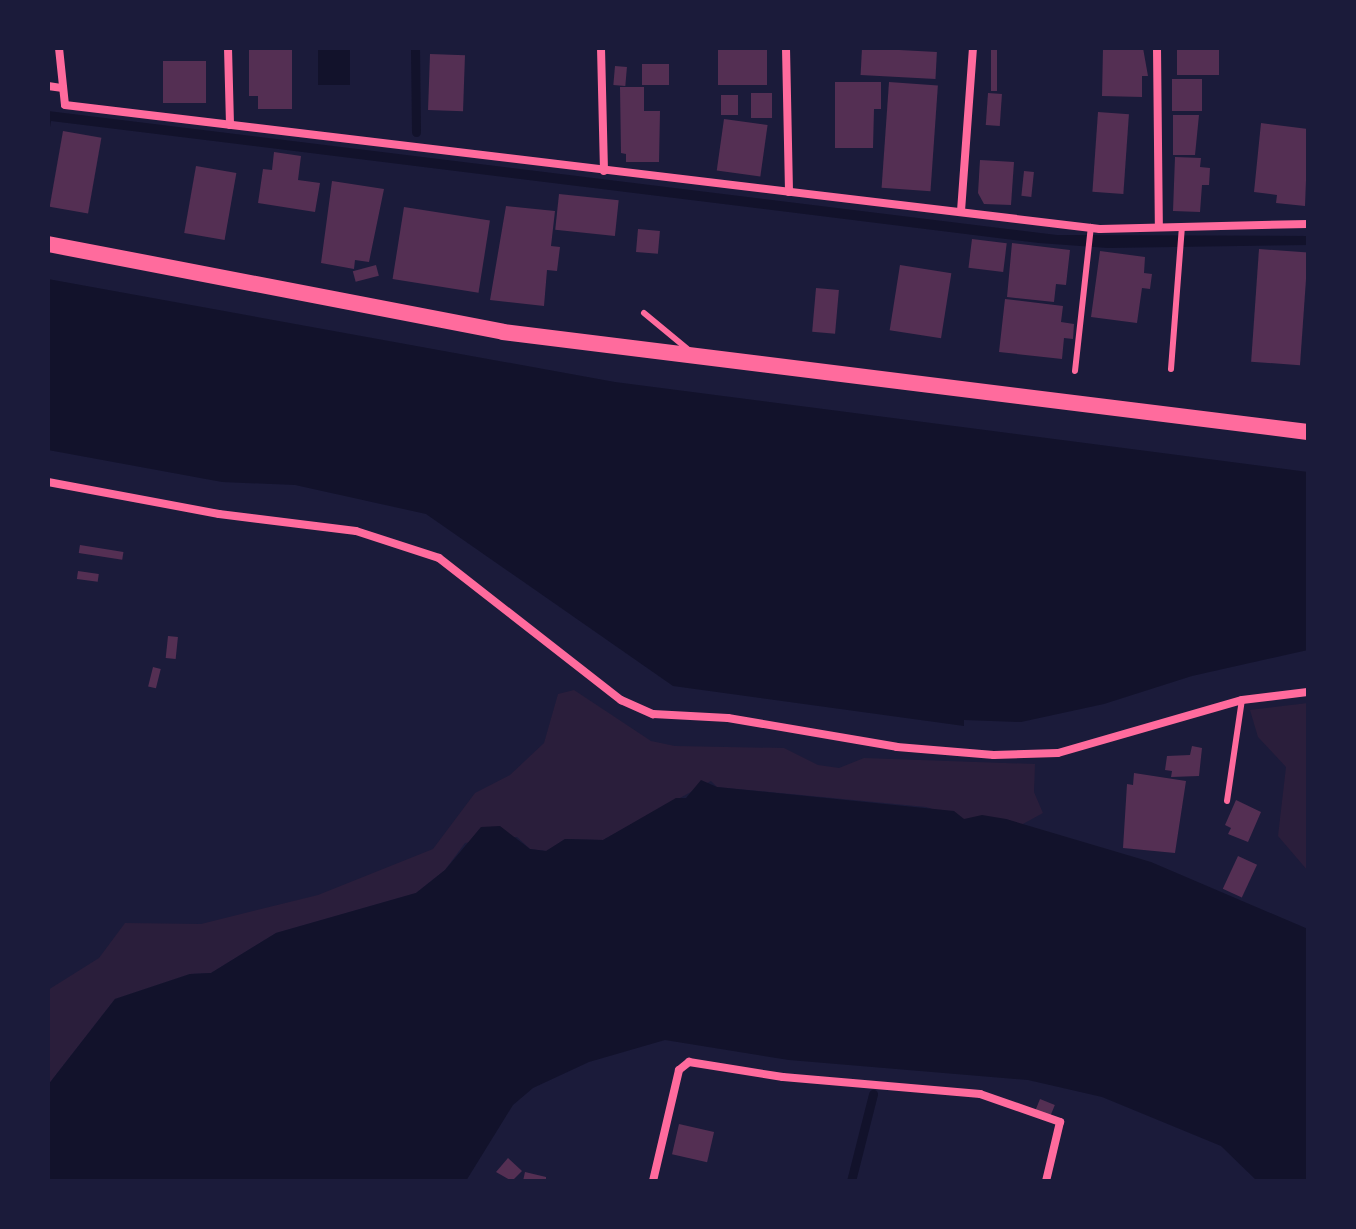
<!DOCTYPE html>
<style>
body{margin:0}
#map{position:relative;width:1356px;height:1229px;overflow:hidden;background:#1b1b3a;font-family:"Exo 2",sans-serif}
div>[style]{position:absolute}
.green>*{inset:0;background:#2a1e3b}
.water>*{inset:0;background:#12122b;transform-origin:0 0}
.stream>*{height:9px;margin:-4.5px;padding:0 4.5px;transform-origin:4.5px;border-radius:4.5px;background:#12122b}
.building>*{inset:0;background:#542f53;transform-origin:0 0}
.service>*{height:6px;margin:-3px;padding:0 3px;transform-origin:3px;border-radius:3px;background:#ff6b9d}
.minor>*{height:8px;margin:-4px;padding:0 4px;transform-origin:4px;border-radius:4px;background:#ff6b9d}
.secondary>*{height:16px;margin:-8px;padding:0 8px;transform-origin:8px;border-radius:8px;background:#ff6b9d}
span{translate:-50% -50%;white-space:nowrap;text-align:center;line-height:1.15;-webkit-text-stroke:8px #1b1b3a;paint-order:stroke}
.frame{position:absolute;inset:0;border:50px solid #1b1b3a;pointer-events:none}
</style>
<div id="map">
<div class="green">
<i style="clip-path:polygon(574px 690px,651px 741px,675px 746px,784px 748px,818px 765px,839px 768px,864px 758px,1035px 764px,1034px 792px,1043px 813px,1021px 825px,1006px 819px,964px 819px,926px 807px,717px 787px,711px 781px,603px 840px,565px 839px,547px 851px,530px 849px,517px 837px,465px 843px,445px 870px,416px 893px,276px 933px,211px 973px,190px 974px,115px 999px,48px 1085px,48px 990px,99px 958px,125px 923px,201px 924px,318px 895px,433px 849px,475px 793px,510px 775px,544px 743px,558px 694px)"></i>
<i style="clip-path:polygon(1308px 703px,1308px 871px,1278px 836px,1286px 767px,1258px 737px,1250px 710px)"></i>
</div>
<div class="water">
<i style="left:318px;top:48px;width:32px;height:37px"></i>
<i style="clip-path:polygon(48px 111px,1057px 235px,1308px 236px,1308px 245px,1108px 248px,1039px 243px,51px 121px,48px 141px)"></i>
<i style="clip-path:polygon(48px 279px,615px 382px,1308px 472px,1308px 650px,1192px 676px,1104px 704px,1021px 722px,964px 720px,964px 726px,673px 686px,426px 514px,295px 485px,222px 482px,48px 450px)"></i>
<i style="clip-path:polygon(701px 780px,717px 787px,954px 811px,964px 819px,982px 815px,1006px 819px,1151px 862px,1308px 929px,1308px 1181px,1257px 1181px,1221px 1146px,1102px 1097px,1028px 1080px,789px 1060px,665px 1040px,589px 1062px,533px 1088px,513px 1105px,466px 1181px,48px 1181px,48px 1085px,115px 999px,190px 974px,211px 973px,276px 933px,416px 893px,445px 870px,481px 827px,500px 826px,530px 849px,546px 851px,565px 839px,603px 840px,676px 798px,686px 798px)"></i>
</div>
<div class="stream">
<i style="left:415px;top:48px;width:84px;rotate:89.3deg"></i>
<i style="left:851px;top:1181px;width:90px;rotate:-75.8deg"></i>
</div>
<div class="building">
<i style="clip-path:polygon(249px 48px,292px 48px,292px 109px,258px 109px,258px 96px,249px 96px)"></i>
<i style="left:718px;top:48px;width:49px;height:37px"></i>
<i style="left:862px;top:48px;width:75px;height:27px;rotate:3deg"></i>
<i style="left:991px;top:48px;width:6px;height:43px"></i>
<i style="clip-path:polygon(1103px 48px,1143px 48px,1148px 76px,1142px 76px,1142px 97px,1102px 96px)"></i>
<i style="left:1177px;top:48px;width:42px;height:27px"></i>
<i style="left:430px;top:54px;width:35px;height:56px;rotate:2deg"></i>
<i style="left:163px;top:61px;width:43px;height:42px"></i>
<i style="left:642px;top:64px;width:27px;height:21px"></i>
<i style="left:615px;top:66px;width:12px;height:19px;rotate:5deg"></i>
<i style="left:1172px;top:79px;width:30px;height:32px"></i>
<i style="clip-path:polygon(835px 82px,881px 82px,881px 109px,874px 109px,873px 148px,835px 148px)"></i>
<i style="left:889px;top:82px;width:49px;height:106px;rotate:4deg"></i>
<i style="clip-path:polygon(620px 87px,644px 87px,644px 111px,660px 111px,659px 162px,626px 162px,626px 154px,621px 153px)"></i>
<i style="left:751px;top:93px;width:21px;height:25px"></i>
<i style="left:988px;top:93px;width:14px;height:32px;rotate:4deg"></i>
<i style="left:721px;top:95px;width:17px;height:20px"></i>
<i style="left:1098px;top:112px;width:31px;height:80px;rotate:4deg"></i>
<i style="clip-path:polygon(1173px 115px,1199px 115px,1195px 155px,1173px 155px)"></i>
<i style="left:724px;top:119px;width:44px;height:52px;rotate:8deg"></i>
<i style="clip-path:polygon(1261px 123px,1308px 129px,1305px 206px,1276px 203px,1277px 195px,1254px 192px)"></i>
<i style="left:63px;top:131px;width:39px;height:77px;rotate:10deg"></i>
<i style="clip-path:polygon(274px 152px,301px 156px,298px 180px,320px 183px,315px 212px,258px 203px,263px 169px,272px 170px)"></i>
<i style="clip-path:polygon(1175px 157px,1201px 158px,1200px 167px,1210px 168px,1209px 185px,1202px 185px,1200px 212px,1173px 211px)"></i>
<i style="clip-path:polygon(980px 160px,1014px 162px,1011px 205px,984px 204px,978px 193px)"></i>
<i style="left:196px;top:166px;width:41px;height:68px;rotate:10deg"></i>
<i style="left:1024px;top:171px;width:10px;height:25px;rotate:6deg"></i>
<i style="clip-path:polygon(332px 181px,384px 189px,369px 262px,355px 260px,354px 269px,321px 263px)"></i>
<i style="left:559px;top:194px;width:60px;height:36px;rotate:6deg"></i>
<i style="clip-path:polygon(506px 206px,555px 211px,551px 246px,560px 247px,557px 271px,547px 270px,544px 306px,490px 300px)"></i>
<i style="left:404px;top:207px;width:87px;height:73px;rotate:9deg"></i>
<i style="left:638px;top:229px;width:22px;height:23px;rotate:5deg"></i>
<i style="left:972px;top:239px;width:35px;height:29px;rotate:7deg"></i>
<i style="clip-path:polygon(1012px 243px,1070px 250px,1066px 285px,1056px 284px,1054px 302px,1007px 297px)"></i>
<i style="left:1259px;top:249px;width:49px;height:113px;rotate:4deg"></i>
<i style="clip-path:polygon(1100px 251px,1145px 257px,1144px 273px,1152px 274px,1150px 289px,1142px 288px,1137px 323px,1091px 317px)"></i>
<i style="left:376px;top:265px;width:11px;height:24px;rotate:75deg"></i>
<i style="left:900px;top:265px;width:52px;height:66px;rotate:9deg"></i>
<i style="left:816px;top:288px;width:23px;height:44px;rotate:5deg"></i>
<i style="clip-path:polygon(1005px 299px,1063px 306px,1061px 322px,1074px 324px,1073px 339px,1064px 338px,1062px 359px,999px 352px)"></i>
<i style="left:80px;top:545px;width:44px;height:8px;rotate:9deg"></i>
<i style="left:78px;top:571px;width:21px;height:8px;rotate:8deg"></i>
<i style="left:168px;top:636px;width:10px;height:22px;rotate:6deg"></i>
<i style="left:153px;top:667px;width:8px;height:20px;rotate:14deg"></i>
<i style="clip-path:polygon(1192px 746px,1202px 748px,1199px 776px,1171px 777px,1172px 771px,1165px 770px,1167px 756px,1190px 755px)"></i>
<i style="clip-path:polygon(1134px 773px,1186px 781px,1175px 853px,1123px 848px,1127px 784px,1133px 785px)"></i>
<i style="clip-path:polygon(1236px 800px,1261px 812px,1248px 842px,1228px 834px,1231px 828px,1225px 825px)"></i>
<i style="left:1238px;top:856px;width:21px;height:36px;rotate:25deg"></i>
<i style="left:1040px;top:1099px;width:16px;height:12px;rotate:22deg"></i>
<i style="left:679px;top:1124px;width:36px;height:31px;rotate:13deg"></i>
<i style="clip-path:polygon(508px 1158px,522px 1171px,512px 1181px,496px 1172px)"></i>
<i style="clip-path:polygon(525px 1172px,546px 1177px,546px 1181px,523px 1181px)"></i>
</div>
<div class="service">
<i style="left:644px;top:313px;width:60px;rotate:39.6deg"></i>
<i style="left:1171px;top:369px;width:142px;rotate:-85.6deg"></i>
<i style="left:1075px;top:371px;width:145px;rotate:-83.7deg"></i>
<i style="left:1227px;top:801px;width:102px;rotate:-81.6deg"></i>
</div>
<div class="minor">
<i style="left:59px;top:48px;width:57px;rotate:84deg"></i>
<i style="left:65px;top:105px;width:1042px;rotate:6.83deg"></i>
<i style="left:1100px;top:229px;width:208px;rotate:-1.4deg"></i>
<i style="left:228px;top:48px;width:77px;rotate:88.5deg"></i>
<i style="left:601px;top:48px;width:123px;rotate:88.6deg"></i>
<i style="left:786px;top:48px;width:144px;rotate:88.8deg"></i>
<i style="left:1157px;top:48px;width:179px;rotate:89.4deg"></i>
<i style="left:48px;top:86px;width:15px;rotate:8deg"></i>
<i style="left:961px;top:211px;width:163px;rotate:-85.8deg"></i>
<i style="left:48px;top:482px;width:174px;rotate:10.6deg"></i>
<i style="left:219px;top:514px;width:138px;rotate:7.1deg"></i>
<i style="left:356px;top:531px;width:87px;rotate:18deg"></i>
<i style="left:439px;top:558px;width:231px;rotate:38deg"></i>
<i style="left:621px;top:700px;width:35px;rotate:24deg"></i>
<i style="left:653px;top:714px;width:75px;rotate:3.1deg"></i>
<i style="left:728px;top:718px;width:171px;rotate:9.7deg"></i>
<i style="left:897px;top:747px;width:97px;rotate:4.7deg"></i>
<i style="left:994px;top:755px;width:64px;rotate:-1.8deg"></i>
<i style="left:1058px;top:753px;width:191px;rotate:-16.1deg"></i>
<i style="left:1242px;top:700px;width:66px;rotate:-6.9deg"></i>
<i style="left:653px;top:1181px;width:114px;rotate:-76.8deg"></i>
<i style="left:679px;top:1070px;width:13px;rotate:-39deg"></i>
<i style="left:689px;top:1062px;width:95px;rotate:9.1deg"></i>
<i style="left:783px;top:1077px;width:198px;rotate:4.9deg"></i>
<i style="left:980px;top:1094px;width:85px;rotate:19.3deg"></i>
<i style="left:1060px;top:1122px;width:61px;rotate:103.3deg"></i>
</div>
<div class="secondary">
<i style="left:48px;top:244px;width:463px;rotate:10.9deg"></i>
<i style="left:503px;top:332px;width:811px;rotate:7.08deg"></i>
</div>
<div class="frame"></div>
</div>
